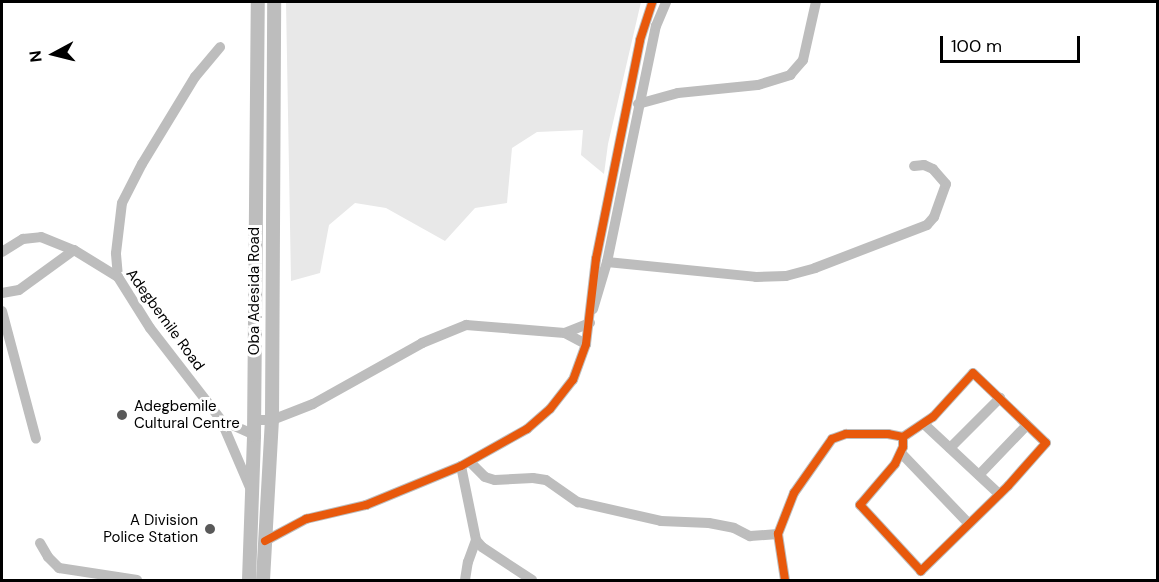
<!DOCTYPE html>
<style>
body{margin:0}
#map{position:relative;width:1159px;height:582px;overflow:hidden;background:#fff;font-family:"DM Sans",sans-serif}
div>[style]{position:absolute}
.green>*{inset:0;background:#e8e8e8}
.minor>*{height:10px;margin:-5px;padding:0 5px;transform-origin:5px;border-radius:5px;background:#bdbdbd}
.major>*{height:14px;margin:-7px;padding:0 7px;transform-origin:7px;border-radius:7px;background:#bdbdbd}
.cycleway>*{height:8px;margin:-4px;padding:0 4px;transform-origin:4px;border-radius:4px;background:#e8590c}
.dots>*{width:16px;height:16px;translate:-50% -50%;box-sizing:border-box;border:3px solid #fff;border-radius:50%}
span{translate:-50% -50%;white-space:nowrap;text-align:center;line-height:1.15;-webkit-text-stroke:6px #fff;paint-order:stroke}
.street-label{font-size:15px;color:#000}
.poi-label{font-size:15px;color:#000}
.left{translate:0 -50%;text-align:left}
.right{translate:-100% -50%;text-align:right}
.frame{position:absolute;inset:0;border:3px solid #000;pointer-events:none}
.north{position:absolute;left:24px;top:24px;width:60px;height:60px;-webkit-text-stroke:4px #fff;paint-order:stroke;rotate:263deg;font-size:16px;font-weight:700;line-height:24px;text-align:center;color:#000}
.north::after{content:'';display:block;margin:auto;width:21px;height:27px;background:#000;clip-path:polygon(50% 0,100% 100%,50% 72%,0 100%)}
.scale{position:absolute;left:940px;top:36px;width:140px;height:27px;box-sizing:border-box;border:3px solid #000;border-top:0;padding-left:8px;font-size:18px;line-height:21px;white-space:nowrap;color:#000;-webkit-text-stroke:4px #fff;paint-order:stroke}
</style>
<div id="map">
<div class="green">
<i style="clip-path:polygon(286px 2px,641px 2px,608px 144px,604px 174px,581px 155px,583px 130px,537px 132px,512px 148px,507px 203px,475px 208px,445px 241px,386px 208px,355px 203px,329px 225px,320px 273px,291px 281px)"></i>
</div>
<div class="minor">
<i style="left:638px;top:104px;width:41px;rotate:-15.4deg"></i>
<i style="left:678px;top:93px;width:80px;rotate:-5.7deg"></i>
<i style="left:758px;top:85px;width:34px;rotate:-17deg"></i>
<i style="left:790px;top:75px;width:20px;rotate:-49deg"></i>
<i style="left:803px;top:60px;width:59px;rotate:-77.4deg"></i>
<i style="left:2px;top:252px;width:25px;rotate:-32deg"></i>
<i style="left:23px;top:239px;width:18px;rotate:-6deg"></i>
<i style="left:41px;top:237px;width:35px;rotate:22deg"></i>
<i style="left:74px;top:250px;width:52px;rotate:31.5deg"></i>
<i style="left:118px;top:277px;width:60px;rotate:57.9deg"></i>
<i style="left:150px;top:328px;width:116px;rotate:52.3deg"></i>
<i style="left:221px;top:420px;width:76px;rotate:66.8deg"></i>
<i style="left:607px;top:262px;width:150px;rotate:5.7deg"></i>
<i style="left:756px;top:277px;width:30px;rotate:-2deg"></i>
<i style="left:786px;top:276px;width:30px;rotate:-15deg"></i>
<i style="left:815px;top:268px;width:120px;rotate:-21deg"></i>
<i style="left:927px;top:225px;width:11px;rotate:-49deg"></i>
<i style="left:934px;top:217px;width:35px;rotate:-70deg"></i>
<i style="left:946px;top:184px;width:20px;rotate:-131deg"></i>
<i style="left:933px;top:169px;width:10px;rotate:-156deg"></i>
<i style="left:924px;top:165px;width:10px;rotate:174deg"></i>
<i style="left:118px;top:277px;width:24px;rotate:-95deg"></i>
<i style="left:116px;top:253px;width:50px;rotate:-83.2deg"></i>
<i style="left:122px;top:203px;width:44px;rotate:-62.9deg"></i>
<i style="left:142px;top:164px;width:102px;rotate:-58.7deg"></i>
<i style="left:195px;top:77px;width:39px;rotate:-50deg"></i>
<i style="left:2px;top:293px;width:17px;rotate:-10deg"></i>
<i style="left:19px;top:290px;width:68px;rotate:-36deg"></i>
<i style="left:593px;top:309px;width:49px;rotate:-73.4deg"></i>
<i style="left:607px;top:262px;width:241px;rotate:-78.3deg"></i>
<i style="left:656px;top:26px;width:26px;rotate:-67deg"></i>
<i style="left:2px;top:311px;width:132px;rotate:75.1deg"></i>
<i style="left:565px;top:333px;width:27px;rotate:-22deg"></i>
<i style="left:221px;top:420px;width:36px;rotate:24deg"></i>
<i style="left:254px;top:420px;width:18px"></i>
<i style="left:272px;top:420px;width:44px;rotate:-21.3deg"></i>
<i style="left:313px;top:404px;width:125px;rotate:-29.2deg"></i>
<i style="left:422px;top:343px;width:48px;rotate:-22.2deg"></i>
<i style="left:466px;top:325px;width:99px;rotate:4.6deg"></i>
<i style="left:565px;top:333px;width:24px;rotate:28deg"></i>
<i style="left:924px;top:424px;width:103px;rotate:43deg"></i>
<i style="left:950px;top:448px;width:71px;rotate:-45deg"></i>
<i style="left:901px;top:453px;width:98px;rotate:46.2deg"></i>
<i style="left:470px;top:462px;width:21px;rotate:45deg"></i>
<i style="left:485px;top:477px;width:10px;rotate:17deg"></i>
<i style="left:495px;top:480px;width:38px;rotate:-3deg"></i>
<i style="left:533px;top:478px;width:13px;rotate:9deg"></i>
<i style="left:546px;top:480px;width:39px;rotate:35deg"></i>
<i style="left:578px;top:502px;width:85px;rotate:12.9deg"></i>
<i style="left:661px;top:521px;width:48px;rotate:2.4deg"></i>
<i style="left:709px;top:523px;width:25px;rotate:11deg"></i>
<i style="left:734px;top:528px;width:18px;rotate:27deg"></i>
<i style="left:750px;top:536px;width:28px;rotate:-4deg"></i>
<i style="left:461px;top:466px;width:76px;rotate:78.5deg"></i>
<i style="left:476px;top:540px;width:9px;rotate:49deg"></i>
<i style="left:482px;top:547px;width:60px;rotate:33.4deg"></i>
<i style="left:979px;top:475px;width:69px;rotate:-46.2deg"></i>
<i style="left:265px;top:541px;width:47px;rotate:-28.2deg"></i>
<i style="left:306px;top:519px;width:62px;rotate:-13.1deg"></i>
<i style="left:366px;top:505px;width:103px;rotate:-22.3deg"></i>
<i style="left:461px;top:466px;width:76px;rotate:-29.3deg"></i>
<i style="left:527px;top:429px;width:30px;rotate:-41deg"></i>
<i style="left:550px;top:409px;width:37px;rotate:-52deg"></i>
<i style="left:573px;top:380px;width:38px;rotate:-70deg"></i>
<i style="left:586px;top:344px;width:86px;rotate:-83.3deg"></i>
<i style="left:596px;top:259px;width:223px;rotate:-78.6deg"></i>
<i style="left:640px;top:40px;width:40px;rotate:-72deg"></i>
<i style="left:40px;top:543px;width:16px;rotate:60deg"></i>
<i style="left:48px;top:557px;width:16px;rotate:45deg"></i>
<i style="left:59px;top:568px;width:79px;rotate:8.7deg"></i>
<i style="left:465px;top:580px;width:18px;rotate:-81deg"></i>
<i style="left:468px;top:562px;width:23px;rotate:-70deg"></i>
<i style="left:785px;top:580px;width:47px;rotate:-98.7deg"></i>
<i style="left:778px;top:534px;width:44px;rotate:-68.7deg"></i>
<i style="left:794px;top:493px;width:66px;rotate:-54.9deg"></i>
<i style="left:832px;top:439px;width:15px;rotate:-20deg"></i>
<i style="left:846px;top:434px;width:42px"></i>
<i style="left:888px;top:434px;width:15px;rotate:11deg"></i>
<i style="left:903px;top:437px;width:36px;rotate:-34deg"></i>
<i style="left:933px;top:417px;width:59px;rotate:-47.7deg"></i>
<i style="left:973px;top:373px;width:101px;rotate:43.8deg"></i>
<i style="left:1046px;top:443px;width:57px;rotate:131.5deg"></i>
<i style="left:1008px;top:486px;width:122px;rotate:135.7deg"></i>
<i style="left:921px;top:571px;width:90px;rotate:-132.7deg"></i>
<i style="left:860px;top:505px;width:54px;rotate:-49.5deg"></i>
<i style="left:895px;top:464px;width:19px;rotate:-65deg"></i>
<i style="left:903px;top:447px;width:10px;rotate:-90deg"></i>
</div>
<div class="major">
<i style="left:249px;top:580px;width:145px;rotate:-88deg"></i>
<i style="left:254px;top:435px;width:433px;rotate:-89.5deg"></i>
<i style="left:263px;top:580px;width:160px;rotate:-86.8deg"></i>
<i style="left:272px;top:420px;width:418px;rotate:-89.7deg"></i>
</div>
<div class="cycleway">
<i style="left:265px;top:541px;width:47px;rotate:-28.2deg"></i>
<i style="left:306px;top:519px;width:62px;rotate:-13.1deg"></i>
<i style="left:366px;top:505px;width:103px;rotate:-22.3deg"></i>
<i style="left:461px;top:466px;width:76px;rotate:-29.3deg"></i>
<i style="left:527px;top:429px;width:30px;rotate:-41deg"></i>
<i style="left:550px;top:409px;width:37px;rotate:-52deg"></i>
<i style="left:573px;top:380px;width:38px;rotate:-70deg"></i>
<i style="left:586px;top:344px;width:86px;rotate:-83.3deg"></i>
<i style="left:596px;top:259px;width:223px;rotate:-78.6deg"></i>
<i style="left:640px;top:40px;width:40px;rotate:-72deg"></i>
<i style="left:785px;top:580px;width:47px;rotate:-98.7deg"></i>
<i style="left:778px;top:534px;width:44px;rotate:-68.7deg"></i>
<i style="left:794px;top:493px;width:66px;rotate:-54.9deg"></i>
<i style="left:832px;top:439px;width:15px;rotate:-20deg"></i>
<i style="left:846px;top:434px;width:42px"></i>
<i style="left:888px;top:434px;width:15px;rotate:11deg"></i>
<i style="left:903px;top:437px;width:36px;rotate:-34deg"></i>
<i style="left:933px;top:417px;width:59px;rotate:-47.7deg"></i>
<i style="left:973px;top:373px;width:101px;rotate:43.8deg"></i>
<i style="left:1046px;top:443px;width:57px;rotate:131.5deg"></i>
<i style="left:1008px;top:486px;width:122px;rotate:135.7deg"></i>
<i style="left:921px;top:571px;width:90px;rotate:-132.7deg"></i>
<i style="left:860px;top:505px;width:54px;rotate:-49.5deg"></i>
<i style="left:895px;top:464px;width:19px;rotate:-65deg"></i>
<i style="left:903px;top:447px;width:10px;rotate:-90deg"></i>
</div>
<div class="dots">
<i style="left:122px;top:415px;background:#595959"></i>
<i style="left:210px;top:529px;background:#595959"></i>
</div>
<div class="street-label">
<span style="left:255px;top:291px;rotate:-90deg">Oba Adesida Road</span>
<span style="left:165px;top:320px;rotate:54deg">Adegbemile Road</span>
</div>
<div class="poi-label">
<span class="left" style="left:134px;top:415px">Adegbemile<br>Cultural Centre</span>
<span class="right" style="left:198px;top:529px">A Division<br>Police Station</span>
</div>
<div class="frame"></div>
<div class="north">N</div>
<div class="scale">100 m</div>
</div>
